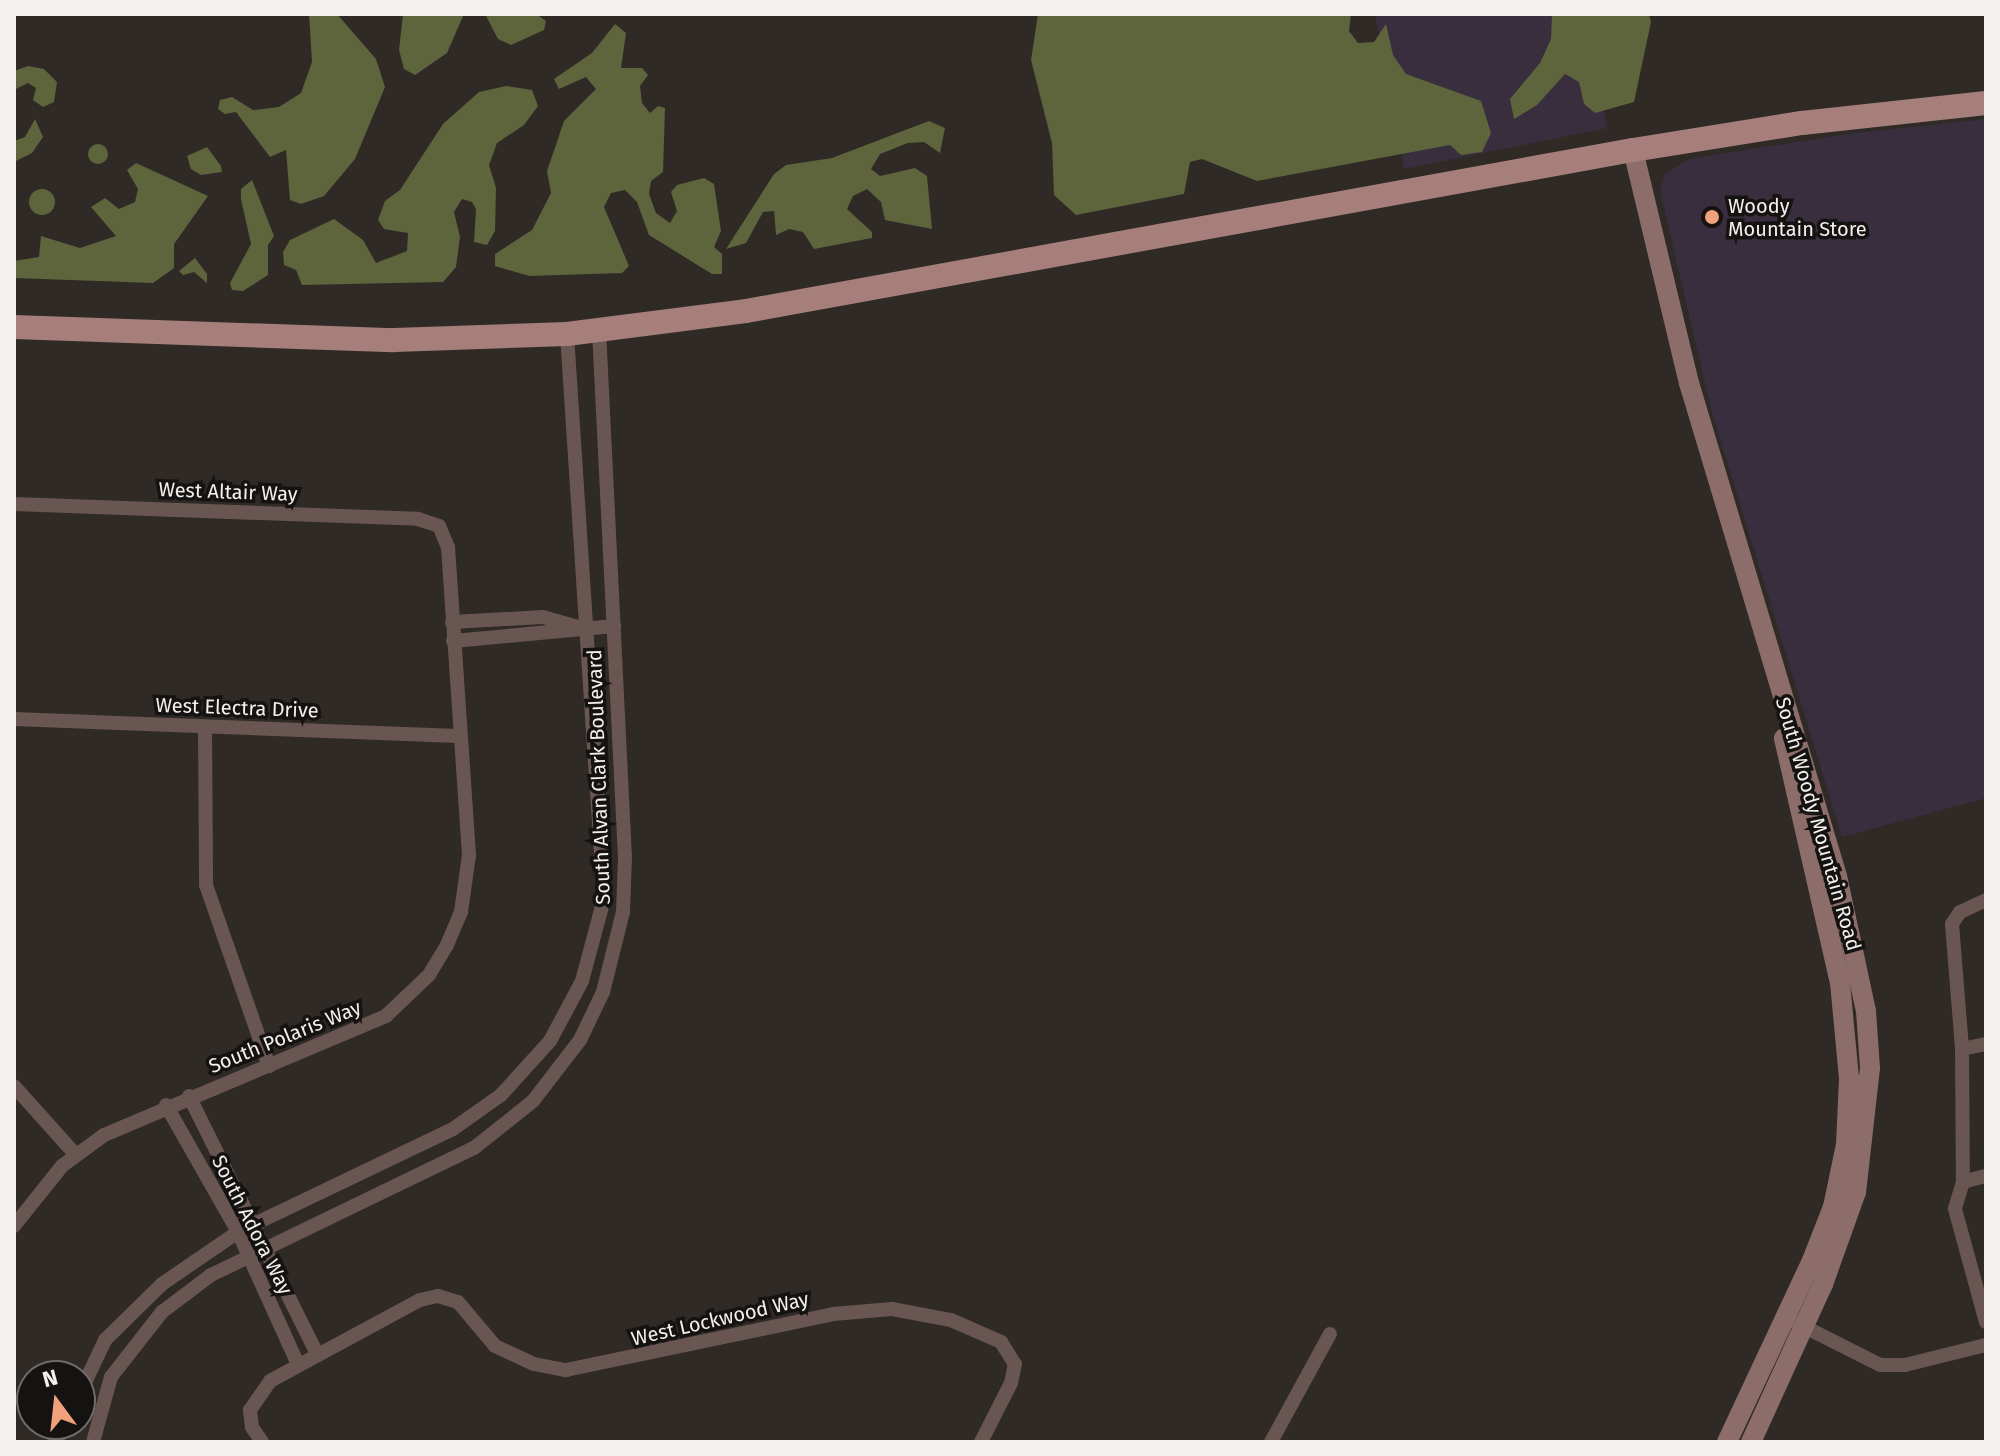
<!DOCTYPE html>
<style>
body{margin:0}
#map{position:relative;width:2000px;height:1456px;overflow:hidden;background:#2f2a26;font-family:"Fira Sans",sans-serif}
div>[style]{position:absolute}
.commercial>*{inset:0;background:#382e3d}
.forest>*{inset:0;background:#5e643c}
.round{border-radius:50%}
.street>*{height:14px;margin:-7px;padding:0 7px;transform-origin:7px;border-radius:7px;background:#695653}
.secondary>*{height:20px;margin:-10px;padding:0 10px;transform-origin:10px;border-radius:10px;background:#8c6d69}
.primary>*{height:24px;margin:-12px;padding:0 12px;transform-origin:12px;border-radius:12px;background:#a67f7a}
.dots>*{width:22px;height:22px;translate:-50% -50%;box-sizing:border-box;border:4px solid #151311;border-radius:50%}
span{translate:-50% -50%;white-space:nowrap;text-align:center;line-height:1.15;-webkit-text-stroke:7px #151311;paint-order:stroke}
.poi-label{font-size:20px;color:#f4f0ee}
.left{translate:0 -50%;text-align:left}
.street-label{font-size:20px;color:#f4f0ee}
.frame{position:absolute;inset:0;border:16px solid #f4f0ee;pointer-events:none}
.north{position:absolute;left:16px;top:1360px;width:80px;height:80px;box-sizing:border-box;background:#151311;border:2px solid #6e6b69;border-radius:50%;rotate:345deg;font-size:22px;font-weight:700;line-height:32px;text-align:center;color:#f4f0ee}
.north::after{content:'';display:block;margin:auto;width:28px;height:36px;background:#f1a17b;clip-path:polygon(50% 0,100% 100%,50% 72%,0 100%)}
</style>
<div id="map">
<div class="commercial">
<i style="clip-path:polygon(1375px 14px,1584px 14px,1607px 128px,1404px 169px)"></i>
<i style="clip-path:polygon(1986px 119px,1986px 798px,1842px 837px,1711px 409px,1660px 191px,1664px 175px,1689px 159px,1847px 134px)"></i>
</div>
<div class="forest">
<i style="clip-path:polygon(309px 14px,337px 14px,376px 59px,385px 87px,355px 159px,324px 196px,301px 204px,290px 200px,286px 150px,270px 157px,236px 112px,225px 114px,218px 109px,220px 100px,232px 97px,253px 110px,279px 107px,301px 93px,312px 62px)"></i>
<i style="clip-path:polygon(403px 14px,464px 14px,447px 53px,415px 75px,404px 69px,399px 50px)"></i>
<i style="clip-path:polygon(485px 14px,536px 14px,546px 21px,544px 30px,511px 45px,498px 39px)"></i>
<i style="clip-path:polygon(1038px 14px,1351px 14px,1349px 31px,1358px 43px,1374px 42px,1386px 24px,1393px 55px,1406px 74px,1481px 101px,1491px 133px,1482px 152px,1461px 155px,1450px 145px,1257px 181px,1202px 159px,1190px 162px,1184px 194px,1076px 215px,1054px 195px,1052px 143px,1031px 60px)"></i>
<i style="clip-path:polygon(1552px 14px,1649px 14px,1651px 22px,1634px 102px,1595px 113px,1584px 104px,1579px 82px,1565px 74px,1537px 105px,1514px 119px,1510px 99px,1540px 63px,1551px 39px)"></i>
<i style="clip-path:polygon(615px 24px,626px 33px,621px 68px,642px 68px,648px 75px,640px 86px,642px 103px,650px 113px,658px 106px,665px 108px,663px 172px,651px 181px,649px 194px,656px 213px,670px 223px,677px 211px,671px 192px,677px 185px,704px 178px,714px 184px,721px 231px,714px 247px,722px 254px,722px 274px,712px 274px,649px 235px,637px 202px,625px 190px,611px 193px,604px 207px,629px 266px,622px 273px,529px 276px,495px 266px,495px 254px,532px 230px,551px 193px,547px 171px,564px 121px,596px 89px,586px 77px,559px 89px,554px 79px,592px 53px)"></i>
<i style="clip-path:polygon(28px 66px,44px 69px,57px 82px,54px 102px,43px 107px,33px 100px,36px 88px,28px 83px,14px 90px,14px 71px)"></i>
<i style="clip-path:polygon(506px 86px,532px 90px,538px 106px,524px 125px,497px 143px,489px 165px,496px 188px,495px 231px,487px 245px,474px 242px,476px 209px,472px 202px,462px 199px,454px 212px,460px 237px,456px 267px,443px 282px,302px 285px,296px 270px,284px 265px,283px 252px,290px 240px,334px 219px,363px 240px,376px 263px,407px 251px,408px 233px,384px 229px,378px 220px,385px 201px,400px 190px,443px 124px,479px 92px)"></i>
<i style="clip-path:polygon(35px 119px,43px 137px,32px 153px,14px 162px,14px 141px,25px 137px)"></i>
<i style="clip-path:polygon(929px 121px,945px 128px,940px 153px,924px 142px,908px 143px,880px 154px,871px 169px,880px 176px,915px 168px,927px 176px,932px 229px,885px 220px,881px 202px,867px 189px,853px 196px,847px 209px,872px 232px,872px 238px,814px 249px,803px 232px,789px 229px,776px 235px,774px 211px,763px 212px,746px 243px,726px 249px,774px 174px,786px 165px,832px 158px)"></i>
<i class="round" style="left:88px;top:144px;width:20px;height:20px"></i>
<i style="clip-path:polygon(207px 147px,221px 166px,222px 172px,201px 175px,191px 169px,187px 156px)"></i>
<i style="clip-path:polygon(136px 163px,208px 196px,174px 244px,174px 268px,153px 283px,14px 278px,14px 261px,39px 257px,41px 236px,80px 248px,116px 236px,91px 207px,105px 198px,119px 209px,135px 202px,138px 189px,127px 170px)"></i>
<i style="clip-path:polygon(252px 180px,274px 236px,268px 245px,268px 275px,243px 291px,232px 290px,230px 283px,251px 244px,241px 199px,241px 189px)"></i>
<i class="round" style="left:29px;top:189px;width:26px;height:26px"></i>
<i style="clip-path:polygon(195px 258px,207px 274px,207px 283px,194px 272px,183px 275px,179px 271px)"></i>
</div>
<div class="street">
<i style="left:14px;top:504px;width:404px;rotate:2.1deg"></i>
<i style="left:418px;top:519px;width:22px;rotate:18deg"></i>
<i style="left:439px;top:526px;width:23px;rotate:67deg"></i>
<i style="left:448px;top:547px;width:309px;rotate:86.1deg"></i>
<i style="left:469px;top:855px;width:58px;rotate:98deg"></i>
<i style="left:461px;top:912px;width:36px;rotate:113deg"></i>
<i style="left:447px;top:945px;width:35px;rotate:121deg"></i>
<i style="left:429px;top:975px;width:59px;rotate:136.4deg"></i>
<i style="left:386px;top:1016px;width:306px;rotate:157.1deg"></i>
<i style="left:104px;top:1135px;width:52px;rotate:143.6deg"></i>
<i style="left:62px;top:1166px;width:77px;rotate:128.7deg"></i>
<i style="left:452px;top:622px;width:91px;rotate:-3.1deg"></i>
<i style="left:543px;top:617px;width:36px;rotate:16deg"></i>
<i style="left:453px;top:641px;width:162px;rotate:-5.3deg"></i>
<i style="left:14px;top:719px;width:444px;rotate:2.2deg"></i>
<i style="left:205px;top:728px;width:157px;rotate:89.6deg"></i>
<i style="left:206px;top:885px;width:192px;rotate:70.8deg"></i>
<i style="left:1986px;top:900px;width:29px;rotate:155deg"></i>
<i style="left:1960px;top:912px;width:14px;rotate:124deg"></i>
<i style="left:1952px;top:924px;width:125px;rotate:85.4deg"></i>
<i style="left:1962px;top:1049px;width:133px;rotate:89.6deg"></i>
<i style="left:1963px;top:1182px;width:28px;rotate:107deg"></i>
<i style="left:1955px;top:1209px;width:117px;rotate:74.7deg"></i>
<i style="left:1962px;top:1049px;width:25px;rotate:-12deg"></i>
<i style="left:14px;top:1086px;width:91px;rotate:48.1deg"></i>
<i style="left:189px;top:1096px;width:288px;rotate:63.6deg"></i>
<i style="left:166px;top:1105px;width:146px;rotate:60.4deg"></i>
<i style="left:238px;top:1232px;width:145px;rotate:65.6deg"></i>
<i style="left:1963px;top:1182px;width:24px;rotate:-15deg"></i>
<i style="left:1795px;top:1322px;width:95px;rotate:26.8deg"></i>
<i style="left:1880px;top:1365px;width:25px"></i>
<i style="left:1905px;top:1365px;width:83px;rotate:-13.9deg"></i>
<i style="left:80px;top:1393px;width:59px;rotate:-64.7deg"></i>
<i style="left:105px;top:1340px;width:80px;rotate:-44.5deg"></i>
<i style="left:162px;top:1284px;width:92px;rotate:-34.4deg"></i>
<i style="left:238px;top:1232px;width:238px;rotate:-25.6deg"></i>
<i style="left:453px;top:1129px;width:59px;rotate:-35.3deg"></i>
<i style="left:501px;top:1095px;width:73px;rotate:-47.8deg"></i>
<i style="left:550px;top:1041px;width:68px;rotate:-61.9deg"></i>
<i style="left:582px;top:981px;width:85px;rotate:-75deg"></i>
<i style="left:604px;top:899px;width:566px;rotate:-93.75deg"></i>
<i style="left:54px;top:1442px;width:23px;rotate:-52deg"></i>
<i style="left:93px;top:1442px;width:67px;rotate:-74.5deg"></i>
<i style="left:111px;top:1377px;width:83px;rotate:-51.9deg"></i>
<i style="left:162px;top:1312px;width:61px;rotate:-37.1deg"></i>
<i style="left:211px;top:1275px;width:292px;rotate:-25.8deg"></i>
<i style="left:474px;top:1148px;width:75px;rotate:-38.5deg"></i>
<i style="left:533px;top:1101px;width:77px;rotate:-52.4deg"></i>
<i style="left:580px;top:1040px;width:53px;rotate:-64.4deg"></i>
<i style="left:603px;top:992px;width:82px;rotate:-76deg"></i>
<i style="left:623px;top:912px;width:54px;rotate:-87.9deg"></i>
<i style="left:625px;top:858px;width:529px;rotate:-92.82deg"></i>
<i style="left:262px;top:1442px;width:18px;rotate:-124deg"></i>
<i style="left:252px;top:1427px;width:17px;rotate:-97deg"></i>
<i style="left:250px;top:1410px;width:35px;rotate:-55deg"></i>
<i style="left:270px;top:1381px;width:170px;rotate:-28.4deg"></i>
<i style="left:420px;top:1300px;width:18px;rotate:-13deg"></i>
<i style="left:438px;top:1296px;width:21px;rotate:17deg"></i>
<i style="left:458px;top:1302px;width:57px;rotate:49.9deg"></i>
<i style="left:495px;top:1346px;width:43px;rotate:24.8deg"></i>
<i style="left:534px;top:1364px;width:33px;rotate:11deg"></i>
<i style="left:566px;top:1370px;width:273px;rotate:-11.8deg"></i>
<i style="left:833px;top:1314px;width:59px;rotate:-4.8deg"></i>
<i style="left:892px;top:1309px;width:60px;rotate:10.6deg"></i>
<i style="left:951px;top:1320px;width:55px;rotate:23.7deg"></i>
<i style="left:1001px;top:1342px;width:26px;rotate:58deg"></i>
<i style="left:1015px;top:1364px;width:19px;rotate:102deg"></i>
<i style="left:1011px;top:1383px;width:66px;rotate:117deg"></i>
<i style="left:1271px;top:1442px;width:123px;rotate:-61.4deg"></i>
</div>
<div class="secondary">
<i style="left:1633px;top:150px;width:240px;rotate:76.5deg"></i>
<i style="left:1689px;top:383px;width:515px;rotate:73.29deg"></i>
<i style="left:1837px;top:876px;width:138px;rotate:77.9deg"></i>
<i style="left:1866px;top:1011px;width:57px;rotate:86deg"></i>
<i style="left:1870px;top:1068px;width:125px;rotate:96.4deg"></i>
<i style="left:1856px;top:1192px;width:98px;rotate:109.7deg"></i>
<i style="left:1823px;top:1284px;width:174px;rotate:114.5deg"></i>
<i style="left:1727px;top:1442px;width:198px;rotate:-64.9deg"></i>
<i style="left:1811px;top:1263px;width:60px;rotate:-68.6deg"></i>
<i style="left:1833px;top:1207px;width:63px;rotate:-78.2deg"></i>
<i style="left:1846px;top:1145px;width:67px;rotate:-87.4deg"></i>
<i style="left:1849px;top:1078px;width:95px;rotate:-95.4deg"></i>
<i style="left:1840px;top:983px;width:251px;rotate:-102.9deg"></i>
</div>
<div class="primary">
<i style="left:14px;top:327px;width:380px;rotate:2deg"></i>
<i style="left:394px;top:340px;width:173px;rotate:-2deg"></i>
<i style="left:567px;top:334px;width:180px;rotate:-7.3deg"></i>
<i style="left:746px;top:311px;width:901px;rotate:-10.29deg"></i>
<i style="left:1633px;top:150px;width:171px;rotate:-9.1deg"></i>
<i style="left:1802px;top:123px;width:185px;rotate:-6.2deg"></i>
</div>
<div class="dots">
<i style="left:1712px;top:217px;background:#f1a17b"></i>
</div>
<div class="poi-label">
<span class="left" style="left:1728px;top:218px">Woody<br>Mountain Store</span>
</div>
<div class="street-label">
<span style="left:228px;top:492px;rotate:2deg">West Altair Way</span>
<span style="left:237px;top:708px;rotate:2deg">West Electra Drive</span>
<span style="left:599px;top:777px;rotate:-92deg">South Alvan Clark Boulevard</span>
<span style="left:1818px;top:824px;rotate:74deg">South Woody Mountain Road</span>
<span style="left:285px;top:1037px;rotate:-22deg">South Polaris Way</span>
<span style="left:252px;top:1225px;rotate:63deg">South Adora Way</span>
<span style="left:720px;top:1319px;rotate:-13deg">West Lockwood Way</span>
</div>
<div class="frame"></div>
<div class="north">N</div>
</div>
